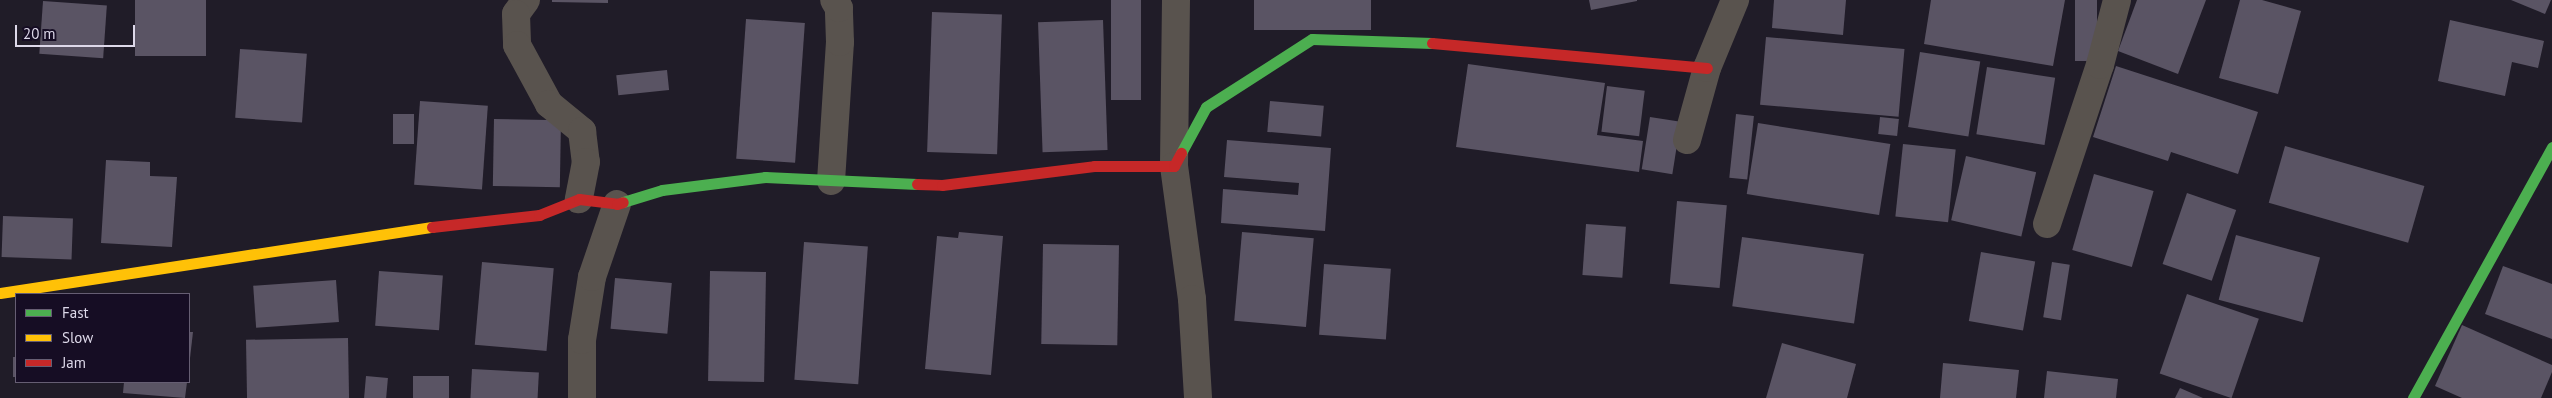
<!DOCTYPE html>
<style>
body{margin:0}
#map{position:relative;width:2552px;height:398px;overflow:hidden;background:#201c28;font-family:"PT Sans",sans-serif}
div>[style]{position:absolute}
.building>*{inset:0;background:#5a5464;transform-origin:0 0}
.street>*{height:28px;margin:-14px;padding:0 14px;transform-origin:14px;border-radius:14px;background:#59534e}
.fast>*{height:11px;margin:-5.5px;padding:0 5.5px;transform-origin:5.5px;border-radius:5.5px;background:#4caf50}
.slow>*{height:11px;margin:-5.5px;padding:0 5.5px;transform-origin:5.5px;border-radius:5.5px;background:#ffc107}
.jam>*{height:11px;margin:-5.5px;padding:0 5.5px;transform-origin:5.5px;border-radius:5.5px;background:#c62828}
span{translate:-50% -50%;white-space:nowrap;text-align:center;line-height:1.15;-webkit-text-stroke:5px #160d24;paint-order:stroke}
.legend{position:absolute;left:15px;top:293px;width:175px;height:90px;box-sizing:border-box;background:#160d24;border:1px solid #665e73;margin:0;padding:6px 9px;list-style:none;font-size:15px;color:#ddd8e9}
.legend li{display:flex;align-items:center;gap:10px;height:25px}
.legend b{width:25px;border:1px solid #665e73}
.scale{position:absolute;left:15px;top:25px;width:120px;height:22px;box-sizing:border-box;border:2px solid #ddd8e9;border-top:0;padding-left:6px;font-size:15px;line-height:18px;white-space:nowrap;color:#ddd8e9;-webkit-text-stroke:4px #160d24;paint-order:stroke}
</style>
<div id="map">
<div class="building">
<i style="left:135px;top:0;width:71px;height:56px"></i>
<i style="clip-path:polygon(552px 0,608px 0,608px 3px,552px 2px)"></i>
<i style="left:1111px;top:0;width:30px;height:100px"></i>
<i style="left:1254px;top:0;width:117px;height:30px"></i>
<i style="clip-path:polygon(1589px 0,1637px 0,1637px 1px,1591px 10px)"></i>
<i style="clip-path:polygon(1774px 0,1846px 0,1843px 35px,1772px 28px)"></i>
<i style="clip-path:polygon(1931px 0,2065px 0,2053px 66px,1924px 44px)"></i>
<i style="left:2075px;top:0;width:22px;height:61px"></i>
<i style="clip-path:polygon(2137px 0,2206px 0,2178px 74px,2118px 51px)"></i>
<i style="clip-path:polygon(2240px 0,2262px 0,2301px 11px,2278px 94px,2219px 78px)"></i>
<i style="clip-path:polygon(2511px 0,2551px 0,2545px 14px)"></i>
<i style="left:43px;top:1px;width:64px;height:53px;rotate:4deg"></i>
<i style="left:932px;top:12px;width:70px;height:140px;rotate:2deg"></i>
<i style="left:746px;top:19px;width:59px;height:140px;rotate:4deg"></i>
<i style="left:1103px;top:20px;width:130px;height:65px;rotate:88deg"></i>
<i style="clip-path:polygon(2450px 20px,2544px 41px,2538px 68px,2512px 62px,2505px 96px,2438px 81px)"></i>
<i style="left:1766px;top:37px;width:139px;height:68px;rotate:5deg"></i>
<i style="left:240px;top:49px;width:67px;height:69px;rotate:4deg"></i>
<i style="left:1920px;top:52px;width:61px;height:76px;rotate:9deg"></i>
<i style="clip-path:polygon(1468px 64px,1605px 83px,1597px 135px,1643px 141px,1639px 172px,1456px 147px)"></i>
<i style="clip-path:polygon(2116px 66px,2258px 112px,2238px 174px,2171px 152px,2168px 161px,2093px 137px)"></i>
<i style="left:1987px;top:67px;width:69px;height:68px;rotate:9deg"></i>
<i style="left:667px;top:70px;width:20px;height:51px;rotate:84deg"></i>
<i style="left:1607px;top:86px;width:38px;height:46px;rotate:7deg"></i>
<i style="left:420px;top:101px;width:68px;height:84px;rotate:4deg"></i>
<i style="left:1270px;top:101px;width:54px;height:31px;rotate:5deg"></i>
<i style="left:393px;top:114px;width:21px;height:30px"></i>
<i style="left:1736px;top:114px;width:18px;height:64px;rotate:6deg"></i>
<i style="left:1650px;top:117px;width:31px;height:53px;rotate:9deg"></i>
<i style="left:1880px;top:117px;width:19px;height:17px;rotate:6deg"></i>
<i style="left:494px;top:119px;width:67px;height:67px;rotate:1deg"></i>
<i style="left:1758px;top:123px;width:134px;height:72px;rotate:9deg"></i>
<i style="clip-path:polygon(1227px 140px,1331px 148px,1325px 231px,1221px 223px,1223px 189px,1298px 195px,1299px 183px,1224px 177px)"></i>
<i style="left:1903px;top:144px;width:53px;height:73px;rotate:6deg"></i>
<i style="left:2285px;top:146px;width:145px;height:59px;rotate:16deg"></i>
<i style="left:1966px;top:156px;width:72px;height:66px;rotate:13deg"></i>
<i style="clip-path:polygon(106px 160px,150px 162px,150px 176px,177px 177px,172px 247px,101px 243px)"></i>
<i style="left:2094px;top:174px;width:62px;height:79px;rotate:16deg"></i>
<i style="left:2187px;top:193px;width:52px;height:75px;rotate:19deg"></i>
<i style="left:1677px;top:201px;width:50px;height:83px;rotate:5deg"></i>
<i style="left:3px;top:216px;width:70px;height:41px;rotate:2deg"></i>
<i style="left:1586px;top:224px;width:40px;height:51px;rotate:4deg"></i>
<i style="clip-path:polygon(959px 232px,1003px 236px,991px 375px,925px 369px,937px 236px,958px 238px)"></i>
<i style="left:1242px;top:232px;width:72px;height:89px;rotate:5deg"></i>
<i style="left:2236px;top:235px;width:87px;height:67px;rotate:15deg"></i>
<i style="left:1742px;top:237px;width:123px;height:70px;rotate:8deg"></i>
<i style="left:804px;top:242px;width:64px;height:138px;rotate:4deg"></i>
<i style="left:1043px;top:244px;width:76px;height:100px;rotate:1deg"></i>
<i style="left:1981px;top:252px;width:55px;height:70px;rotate:10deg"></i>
<i style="left:482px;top:262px;width:72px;height:83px;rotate:5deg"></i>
<i style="left:2052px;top:262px;width:18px;height:56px;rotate:9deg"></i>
<i style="left:1324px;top:264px;width:67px;height:71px;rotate:4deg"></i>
<i style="clip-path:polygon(2503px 266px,2552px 284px,2552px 339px,2485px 314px)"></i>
<i style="left:379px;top:271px;width:64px;height:55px;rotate:4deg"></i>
<i style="left:710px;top:271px;width:56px;height:110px;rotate:1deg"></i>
<i style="left:615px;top:278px;width:57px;height:51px;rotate:5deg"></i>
<i style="left:336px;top:280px;width:42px;height:83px;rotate:86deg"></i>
<i style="left:2187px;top:294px;width:76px;height:84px;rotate:19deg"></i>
<i style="clip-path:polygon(2462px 325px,2552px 365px,2552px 372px,2541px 398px,2462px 398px,2435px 386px)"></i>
<i style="clip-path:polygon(189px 332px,193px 332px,190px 358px,189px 358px)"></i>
<i style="left:348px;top:338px;width:60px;height:102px;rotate:89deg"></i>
<i style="clip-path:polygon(1782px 343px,1856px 364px,1847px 398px,1766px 398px)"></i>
<i style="left:13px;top:357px;width:3px;height:20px"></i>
<i style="clip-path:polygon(1943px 363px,2019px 370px,2016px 398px,1940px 398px)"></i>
<i style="left:472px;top:369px;width:67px;height:29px;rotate:3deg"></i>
<i style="clip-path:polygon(2047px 371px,2118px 379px,2116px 398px,2044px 398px)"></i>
<i style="left:366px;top:376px;width:22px;height:22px;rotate:5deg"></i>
<i style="left:449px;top:376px;width:22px;height:36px;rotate:90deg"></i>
<i style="clip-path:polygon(124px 382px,187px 382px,185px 398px,123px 393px)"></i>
<i style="clip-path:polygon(2180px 388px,2203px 398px,2175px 398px)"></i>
</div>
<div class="street">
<i style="left:526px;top:0;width:17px;rotate:126deg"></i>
<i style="left:516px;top:14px;width:31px;rotate:88deg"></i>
<i style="left:517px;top:45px;width:67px;rotate:61.5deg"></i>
<i style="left:549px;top:104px;width:43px;rotate:39.3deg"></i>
<i style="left:582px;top:131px;width:31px;rotate:83deg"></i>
<i style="left:586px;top:162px;width:38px;rotate:101deg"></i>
<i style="left:1176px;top:0;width:166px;rotate:90.7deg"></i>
<i style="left:1174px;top:166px;width:134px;rotate:82.3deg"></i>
<i style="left:1192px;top:299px;width:99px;rotate:86.5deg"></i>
<i style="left:1687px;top:140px;width:75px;rotate:-74.5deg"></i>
<i style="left:1707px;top:68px;width:74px;rotate:-67.6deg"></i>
<i style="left:831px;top:181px;width:139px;rotate:-86.3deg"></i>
<i style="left:840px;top:42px;width:34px;rotate:-92deg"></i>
<i style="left:839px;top:8px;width:9px;rotate:-122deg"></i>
<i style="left:2047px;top:224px;width:168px;rotate:-71.6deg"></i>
<i style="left:2100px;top:65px;width:67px;rotate:-75.3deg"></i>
<i style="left:582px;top:398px;width:58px;rotate:-90deg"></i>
<i style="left:582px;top:340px;width:64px;rotate:-81deg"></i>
<i style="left:592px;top:277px;width:77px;rotate:-71.1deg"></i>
</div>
<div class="fast">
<i style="left:1181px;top:153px;width:52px;rotate:-61.5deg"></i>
<i style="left:1206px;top:107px;width:126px;rotate:-32.7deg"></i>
<i style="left:1312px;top:39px;width:120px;rotate:1.9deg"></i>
<i style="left:623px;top:202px;width:41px;rotate:-17.1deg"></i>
<i style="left:662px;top:190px;width:104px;rotate:-7.2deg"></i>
<i style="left:765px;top:177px;width:152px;rotate:2.6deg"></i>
<i style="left:2413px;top:398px;width:287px;rotate:-61deg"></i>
</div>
<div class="slow">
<i style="left:0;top:293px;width:437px;rotate:-8.7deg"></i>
</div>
<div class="jam">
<i style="left:1432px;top:43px;width:276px;rotate:5.2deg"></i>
<i style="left:917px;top:184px;width:25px;rotate:2deg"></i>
<i style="left:942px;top:185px;width:153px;rotate:-7.1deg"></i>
<i style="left:1094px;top:166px;width:80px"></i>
<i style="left:1174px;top:166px;width:15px;rotate:-62deg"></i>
<i style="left:432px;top:227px;width:108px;rotate:-6.4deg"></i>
<i style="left:539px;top:215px;width:43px;rotate:-21.8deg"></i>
<i style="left:579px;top:199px;width:38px;rotate:7deg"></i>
<i style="left:617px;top:204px;width:6px;rotate:-18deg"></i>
</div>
<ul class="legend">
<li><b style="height:6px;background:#4caf50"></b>Fast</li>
<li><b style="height:6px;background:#ffc107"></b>Slow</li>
<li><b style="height:6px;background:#c62828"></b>Jam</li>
</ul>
<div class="scale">20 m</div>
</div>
